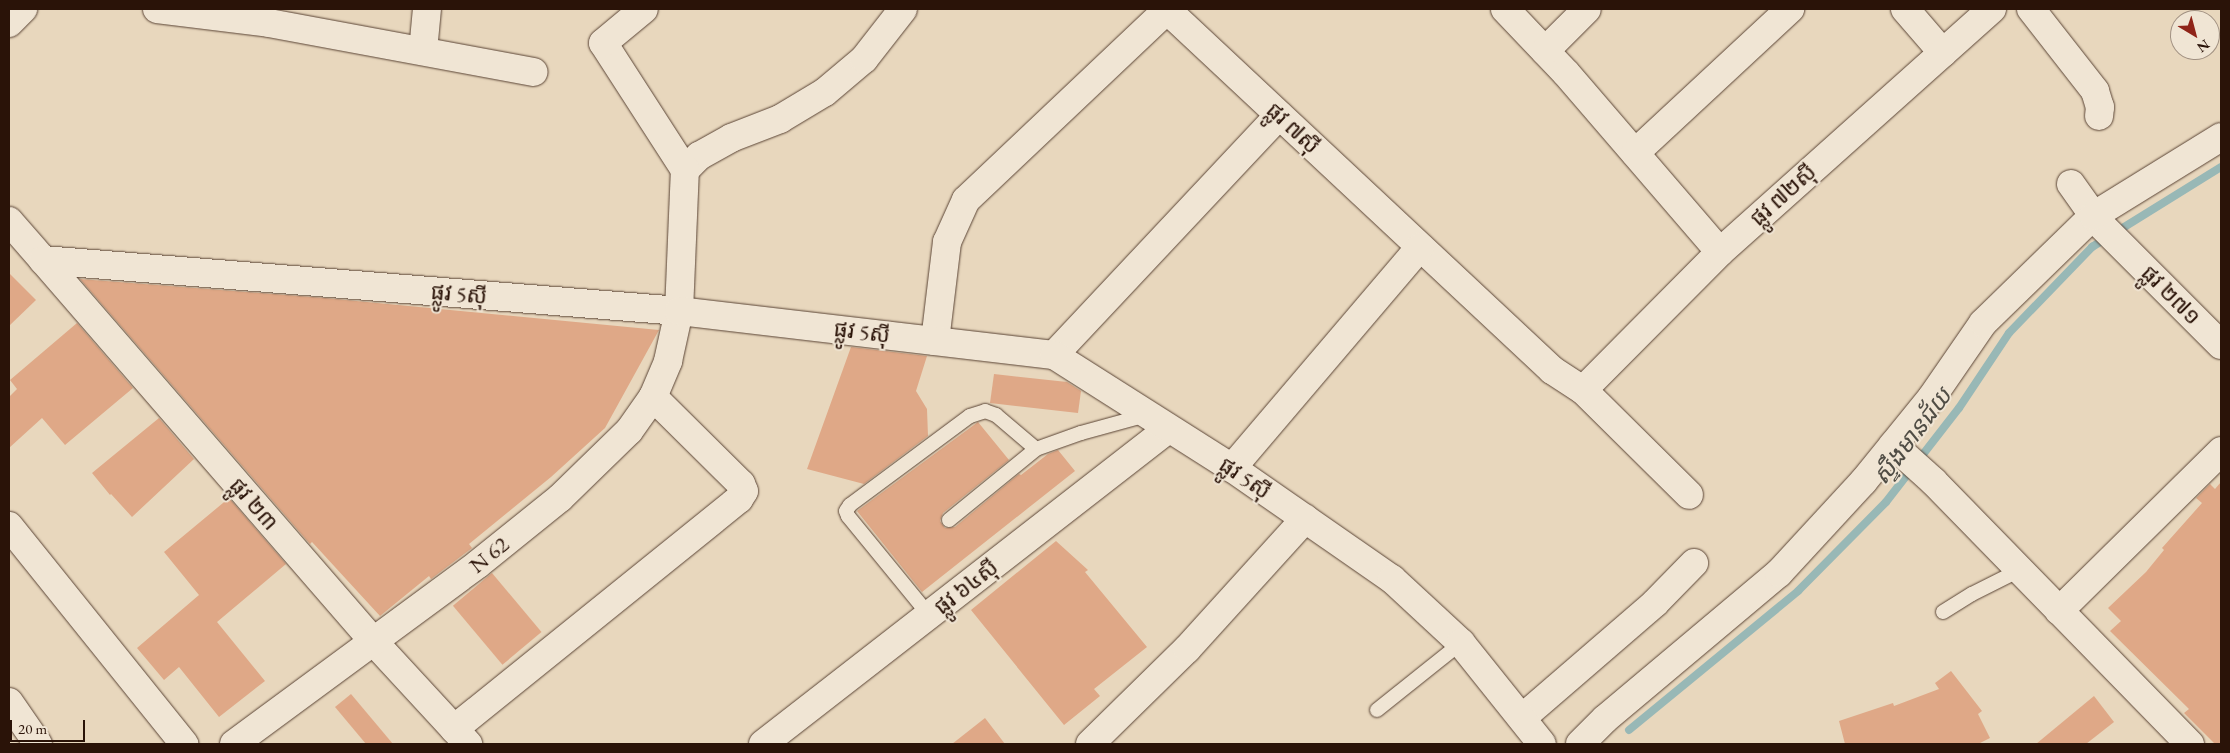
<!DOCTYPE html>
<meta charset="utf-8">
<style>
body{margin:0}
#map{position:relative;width:2230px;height:753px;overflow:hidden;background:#e8d7bd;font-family:"EB Garamond","Noto Sans Khmer",serif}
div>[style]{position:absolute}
.stream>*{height:8px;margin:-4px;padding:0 4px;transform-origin:4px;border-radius:4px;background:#98b8b6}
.building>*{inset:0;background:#dfa887;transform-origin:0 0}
.roads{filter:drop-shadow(0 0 1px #5a4435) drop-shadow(0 0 1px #5a4435)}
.service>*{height:14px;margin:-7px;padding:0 7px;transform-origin:7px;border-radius:7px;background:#f0e5d4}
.minor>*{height:28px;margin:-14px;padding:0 14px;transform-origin:14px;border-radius:14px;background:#f0e5d4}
.tertiary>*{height:28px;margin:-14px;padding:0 14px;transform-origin:14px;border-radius:14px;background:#f0e5d4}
span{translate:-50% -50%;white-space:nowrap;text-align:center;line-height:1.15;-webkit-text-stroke:4px #f0e5d4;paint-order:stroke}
.street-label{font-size:22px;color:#2a1308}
.water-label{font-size:24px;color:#504d45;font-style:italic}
.frame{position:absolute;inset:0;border:10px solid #2a1308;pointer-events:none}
.north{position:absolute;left:2170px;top:10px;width:50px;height:50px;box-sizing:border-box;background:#f0e5d4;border:1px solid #a19182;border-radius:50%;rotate:143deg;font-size:14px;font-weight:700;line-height:20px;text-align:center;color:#2a1308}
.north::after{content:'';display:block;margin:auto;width:18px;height:22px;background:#8f2418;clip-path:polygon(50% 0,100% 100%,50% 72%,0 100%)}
.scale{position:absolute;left:10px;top:720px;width:75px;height:22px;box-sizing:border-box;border:2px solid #2a1308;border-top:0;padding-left:6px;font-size:15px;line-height:18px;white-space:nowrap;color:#2a1308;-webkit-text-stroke:4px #f0e5d4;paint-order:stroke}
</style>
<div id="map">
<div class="stream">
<i style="left:1629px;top:730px;width:219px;rotate:-39.4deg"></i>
<i style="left:1798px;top:591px;width:125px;rotate:-45.3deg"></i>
<i style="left:1886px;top:502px;width:119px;rotate:-52.2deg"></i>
<i style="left:1959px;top:408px;width:90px;rotate:-56.3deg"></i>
<i style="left:2009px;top:333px;width:120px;rotate:-46deg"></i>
<i style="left:2092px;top:247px;width:152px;rotate:-31.8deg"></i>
</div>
<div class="building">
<i style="clip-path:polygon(9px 273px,36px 300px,9px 326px)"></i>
<i style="clip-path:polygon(80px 279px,325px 298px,659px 330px,605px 428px,551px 477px,469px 544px,472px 548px,431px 579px,429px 576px,380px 616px,312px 542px,310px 544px)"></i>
<i style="clip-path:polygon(77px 323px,133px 388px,65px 445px,42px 418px,9px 448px,9px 397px,17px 389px,10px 380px)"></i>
<i style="clip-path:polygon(851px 347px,927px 356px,916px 391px,927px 409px,928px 436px,864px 484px,807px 469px)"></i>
<i style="clip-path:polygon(994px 374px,1067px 382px,1081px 391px,1078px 413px,990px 403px)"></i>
<i style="clip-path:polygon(159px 418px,194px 459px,132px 517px,111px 494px,110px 495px,92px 473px)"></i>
<i style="clip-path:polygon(978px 422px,1009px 460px,943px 513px,940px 521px,945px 528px,955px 527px,1019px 474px,1021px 475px,1048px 454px,1058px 450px,1075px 471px,922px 592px,857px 511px)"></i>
<i style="clip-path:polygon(2221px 482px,2221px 744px,2215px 744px,2184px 713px,2189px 709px,2110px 631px,2121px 621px,2108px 608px,2146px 572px,2164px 550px,2162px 548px,2202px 503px,2196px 498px,2210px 484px,2215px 489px)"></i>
<i style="clip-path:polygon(229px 498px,286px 564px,217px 622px,265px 681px,219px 717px,179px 667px,164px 680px,137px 648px,199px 595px,164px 552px)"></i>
<i style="clip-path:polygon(1056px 541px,1088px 570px,1085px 572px,1147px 647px,1094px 689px,1100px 696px,1064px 725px,971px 610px)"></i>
<i style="left:492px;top:573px;width:77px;height:51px;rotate:50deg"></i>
<i style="clip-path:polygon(1951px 671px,1982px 711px,1978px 714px,1990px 738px,1978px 744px,1845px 744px,1839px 721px,1893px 703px,1894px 706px,1939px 689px,1935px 683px)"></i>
<i style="clip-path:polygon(351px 694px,393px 744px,366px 744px,335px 707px)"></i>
<i style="clip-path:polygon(2094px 696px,2114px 722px,2086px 744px,2036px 744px)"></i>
<i style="clip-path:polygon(985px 718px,1005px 744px,952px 744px)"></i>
</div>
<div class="roads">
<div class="service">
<i style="left:949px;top:520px;width:112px;rotate:-39.2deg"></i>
<i style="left:1036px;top:449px;width:48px;rotate:-19.6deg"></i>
<i style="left:1081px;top:433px;width:68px;rotate:-15.3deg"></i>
<i style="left:1943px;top:612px;width:34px;rotate:-32deg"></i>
<i style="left:1972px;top:594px;width:54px;rotate:-26.6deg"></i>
<i style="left:929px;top:615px;width:128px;rotate:-129.3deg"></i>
<i style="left:848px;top:516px;width:5px;rotate:-112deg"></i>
<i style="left:846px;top:511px;width:7px;rotate:-56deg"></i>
<i style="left:850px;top:505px;width:149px;rotate:-36.6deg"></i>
<i style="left:970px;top:416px;width:16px;rotate:-18deg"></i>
<i style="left:985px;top:411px;width:12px;rotate:20deg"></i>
<i style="left:996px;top:415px;width:52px;rotate:40.4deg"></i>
<i style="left:1377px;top:710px;width:107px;rotate:-38.6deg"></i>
</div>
<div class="minor">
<i style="left:157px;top:9px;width:113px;rotate:7.1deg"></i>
<i style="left:269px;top:23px;width:269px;rotate:10.5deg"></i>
<i style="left:1166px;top:9px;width:529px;rotate:43.08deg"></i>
<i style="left:1552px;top:370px;width:37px;rotate:33deg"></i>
<i style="left:1583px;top:390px;width:149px;rotate:44.7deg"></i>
<i style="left:1505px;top:9px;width:88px;rotate:46.4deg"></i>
<i style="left:1566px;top:73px;width:236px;rotate:49.3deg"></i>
<i style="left:1905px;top:9px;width:58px;rotate:49.2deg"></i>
<i style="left:2031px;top:9px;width:104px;rotate:52deg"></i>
<i style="left:2095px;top:91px;width:17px;rotate:73deg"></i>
<i style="left:2100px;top:107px;width:9px;rotate:96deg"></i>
<i style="left:9px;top:23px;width:20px;rotate:-45deg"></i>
<i style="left:423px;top:51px;width:42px;rotate:-84.6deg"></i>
<i style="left:1545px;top:51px;width:59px;rotate:-45deg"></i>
<i style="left:1635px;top:153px;width:212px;rotate:-42.9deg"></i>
<i style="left:685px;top:170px;width:20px;rotate:-45deg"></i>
<i style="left:699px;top:156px;width:37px;rotate:-29deg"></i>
<i style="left:731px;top:138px;width:53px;rotate:-21.2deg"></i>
<i style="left:780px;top:119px;width:52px;rotate:-31deg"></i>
<i style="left:825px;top:92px;width:51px;rotate:-40.2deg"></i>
<i style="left:864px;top:59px;width:63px;rotate:-52deg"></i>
<i style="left:2071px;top:184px;width:47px;rotate:54.6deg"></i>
<i style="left:2098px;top:222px;width:174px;rotate:45deg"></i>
<i style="left:43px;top:260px;width:505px;rotate:49.09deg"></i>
<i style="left:374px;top:642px;width:139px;rotate:47.3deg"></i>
<i style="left:935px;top:341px;width:100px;rotate:-83.1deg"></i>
<i style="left:947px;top:242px;width:46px;rotate:-65.7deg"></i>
<i style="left:966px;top:200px;width:277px;rotate:-43.4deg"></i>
<i style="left:1054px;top:355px;width:329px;rotate:-46.8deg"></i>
<i style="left:1583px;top:390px;width:194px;rotate:-45.2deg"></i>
<i style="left:1720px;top:252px;width:365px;rotate:-41.8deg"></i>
<i style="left:1893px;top:445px;width:54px;rotate:42deg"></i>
<i style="left:1933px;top:481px;width:368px;rotate:45.7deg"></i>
<i style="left:1232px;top:468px;width:290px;rotate:-49.6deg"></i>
<i style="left:9px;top:526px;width:280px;rotate:51.2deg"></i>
<i style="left:2059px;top:611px;width:228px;rotate:-44.6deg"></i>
<i style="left:9px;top:702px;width:51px;rotate:55.4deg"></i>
<i style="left:1522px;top:718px;width:176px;rotate:-40.8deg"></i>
<i style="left:1655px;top:603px;width:56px;rotate:-45.7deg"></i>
<i style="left:454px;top:729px;width:366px;rotate:-38.9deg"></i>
<i style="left:739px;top:499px;width:9px;rotate:-58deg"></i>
<i style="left:744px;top:491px;width:8px;rotate:-113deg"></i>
<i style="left:741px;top:484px;width:124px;rotate:-135.3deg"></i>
<i style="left:234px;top:744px;width:303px;rotate:-36.4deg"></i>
<i style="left:478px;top:564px;width:105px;rotate:-38.8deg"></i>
<i style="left:560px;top:498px;width:96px;rotate:-44.2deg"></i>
<i style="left:629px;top:431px;width:42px;rotate:-54.8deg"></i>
<i style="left:653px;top:397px;width:39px;rotate:-67deg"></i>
<i style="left:668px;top:361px;width:51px;rotate:-77.6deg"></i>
<i style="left:679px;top:311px;width:141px;rotate:-87.6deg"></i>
<i style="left:685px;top:170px;width:151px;rotate:-122.8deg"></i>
<i style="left:603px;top:43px;width:53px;rotate:-39.7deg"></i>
<i style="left:763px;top:744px;width:513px;rotate:-37.87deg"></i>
<i style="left:1090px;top:744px;width:136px;rotate:-44.4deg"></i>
<i style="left:1187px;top:649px;width:176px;rotate:-47.8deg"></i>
<i style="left:1580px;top:744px;width:35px;rotate:-45deg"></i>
<i style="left:1605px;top:719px;width:227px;rotate:-40deg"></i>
<i style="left:1779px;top:573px;width:124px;rotate:-47.3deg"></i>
<i style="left:1863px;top:482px;width:109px;rotate:-50.9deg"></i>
<i style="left:1932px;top:397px;width:90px;rotate:-55.4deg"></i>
<i style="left:1983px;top:323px;width:153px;rotate:-44.2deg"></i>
<i style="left:2093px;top:216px;width:150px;rotate:-31.7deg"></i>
</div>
<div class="tertiary">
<i style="left:9px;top:221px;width:52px;rotate:48.9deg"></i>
<i style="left:43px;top:260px;width:638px;rotate:4.58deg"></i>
<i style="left:679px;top:311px;width:378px;rotate:6.7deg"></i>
<i style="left:1054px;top:355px;width:211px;rotate:32.4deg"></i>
<i style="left:1232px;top:468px;width:195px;rotate:34.8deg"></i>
<i style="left:1392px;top:579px;width:94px;rotate:42.8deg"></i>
<i style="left:1461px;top:643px;width:129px;rotate:51.3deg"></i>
</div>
</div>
<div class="street-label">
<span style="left:1293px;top:128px;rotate:43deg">ផ្លូវ ៧ស៊ី</span>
<span style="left:1783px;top:195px;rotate:-42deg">ផ្លូវ ៧២ស៊ី</span>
<span style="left:459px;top:294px;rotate:5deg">ផ្លូវ 5ស៊ី</span>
<span style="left:2171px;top:295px;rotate:45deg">ផ្លូវ ២៧១</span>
<span style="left:862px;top:332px;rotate:7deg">ផ្លូវ 5ស៊ី</span>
<span style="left:1245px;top:478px;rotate:34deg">ផ្លូវ 5ស៊ី</span>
<span style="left:254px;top:504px;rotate:49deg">ផ្លូវ ២៣</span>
<span style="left:489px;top:555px;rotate:-39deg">N 62</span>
<span style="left:966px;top:587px;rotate:-38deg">ផ្លូវ ៦៤ស៊ី</span>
</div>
<div class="water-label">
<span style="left:1912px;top:436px;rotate:-53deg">ស្ទឹងមានជ័យ</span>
</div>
<div class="frame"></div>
<div class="north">N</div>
<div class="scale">20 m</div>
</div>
